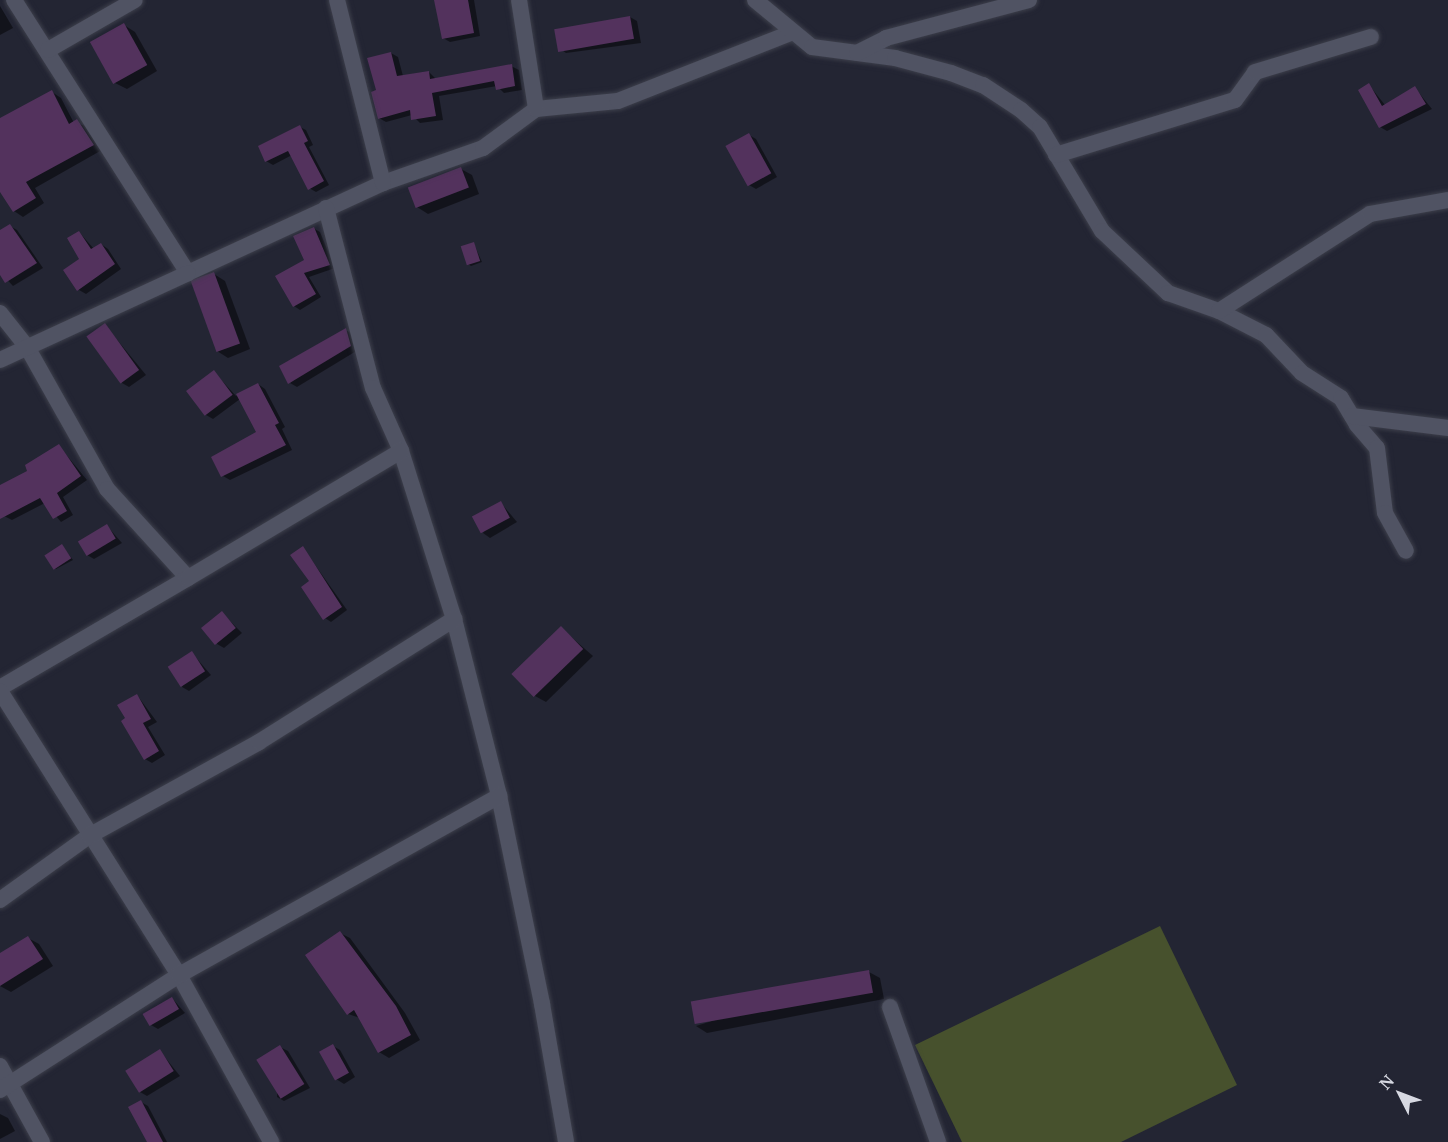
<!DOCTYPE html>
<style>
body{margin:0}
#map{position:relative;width:1448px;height:1142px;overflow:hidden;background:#232533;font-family:"Noto Serif",serif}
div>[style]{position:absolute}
.green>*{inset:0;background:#47512d}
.shadow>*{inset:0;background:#0007}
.building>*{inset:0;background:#53325d;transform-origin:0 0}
.roads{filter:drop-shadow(0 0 2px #3d3f4b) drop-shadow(0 0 2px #3d3f4b)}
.minor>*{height:16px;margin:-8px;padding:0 8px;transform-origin:8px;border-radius:8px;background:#505363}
span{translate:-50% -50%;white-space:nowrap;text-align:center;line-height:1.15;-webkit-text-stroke:4.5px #232533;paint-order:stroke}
.north{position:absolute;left:1370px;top:1064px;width:60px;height:60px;-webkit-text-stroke:4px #232533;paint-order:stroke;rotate:312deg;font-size:16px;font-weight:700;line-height:24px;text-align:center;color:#d7d9e2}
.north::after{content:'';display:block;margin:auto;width:21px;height:27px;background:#d7d9e2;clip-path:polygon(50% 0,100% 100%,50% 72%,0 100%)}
</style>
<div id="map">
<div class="green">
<i style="clip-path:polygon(1160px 926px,1237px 1085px,1121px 1142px,962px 1142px,915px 1045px)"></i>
</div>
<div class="shadow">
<i style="clip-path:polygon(436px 0,474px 0,480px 36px,450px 42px,443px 38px)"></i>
<i style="clip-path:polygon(0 6px,13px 28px,0 35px)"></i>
<i style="clip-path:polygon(630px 17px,637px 21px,641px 43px,566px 53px,559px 48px)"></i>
<i style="clip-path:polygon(124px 25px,135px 32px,157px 71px,127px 89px,115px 83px)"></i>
<i style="clip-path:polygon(391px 53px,398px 57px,403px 76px,429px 72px,436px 79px,511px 66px,519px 70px,522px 90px,504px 93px,497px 86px,439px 96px,443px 120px,420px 123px,412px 115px,386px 122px,379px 118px,378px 92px)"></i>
<i style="clip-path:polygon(1369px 85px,1385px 105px,1415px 88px,1432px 109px,1387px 131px,1380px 127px)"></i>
<i style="clip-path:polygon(52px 92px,61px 98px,74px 123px,87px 126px,102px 150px,35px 188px,44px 203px,23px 217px,14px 211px,0 186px,0 119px)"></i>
<i style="clip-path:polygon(300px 127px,306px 130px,313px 145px,309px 147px,329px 185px,316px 192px,309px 188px,292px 155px,273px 165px,266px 161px)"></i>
<i style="clip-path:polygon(749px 135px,756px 139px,777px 177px,756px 189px,749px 185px)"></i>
<i style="clip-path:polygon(461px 169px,472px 175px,479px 194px,428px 214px,417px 207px)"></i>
<i style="clip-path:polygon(10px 226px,17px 230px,43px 268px,13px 286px,0 272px,0 231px)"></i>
<i style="clip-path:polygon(313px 228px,320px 232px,335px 268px,309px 277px,321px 297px,300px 310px,294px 306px)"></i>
<i style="clip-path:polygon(79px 232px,94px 249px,101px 244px,108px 249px,121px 269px,86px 294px,79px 290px)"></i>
<i style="clip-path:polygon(474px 244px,482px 262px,471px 266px,468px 264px)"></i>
<i style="clip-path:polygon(214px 274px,225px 281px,250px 349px,228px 358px,217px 351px)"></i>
<i style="clip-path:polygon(105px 325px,146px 375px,129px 387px,122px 383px)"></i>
<i style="clip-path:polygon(347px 331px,354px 335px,358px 350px,297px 387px,290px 383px)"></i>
<i style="clip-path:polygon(214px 372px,236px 396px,258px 384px,265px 389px,285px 427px,282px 429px,292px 450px,230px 480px,223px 476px,258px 433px,240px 399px,213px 419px,206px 415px)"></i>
<i style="clip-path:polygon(59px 446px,87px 480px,63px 497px,73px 515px,61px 522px,45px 503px,12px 520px,4px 516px,0 507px,0 487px,29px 472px)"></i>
<i style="clip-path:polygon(501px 503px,517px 522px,490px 538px,483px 533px)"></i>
<i style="clip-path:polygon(107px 526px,122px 543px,94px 559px,87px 555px)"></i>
<i style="clip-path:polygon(62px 546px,73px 560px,56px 569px,53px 568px)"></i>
<i style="clip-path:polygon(303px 548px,347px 610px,331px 622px,325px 618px)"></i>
<i style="clip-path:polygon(222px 613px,242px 633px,224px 648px,217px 644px)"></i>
<i style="clip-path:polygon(561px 628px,593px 656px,546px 702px,535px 696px)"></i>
<i style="clip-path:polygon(192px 653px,211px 675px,189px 691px,182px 687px)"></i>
<i style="clip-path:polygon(137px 695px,157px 722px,148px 727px,165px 755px,152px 763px,145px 759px)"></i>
<i style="clip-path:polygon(340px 933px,350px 938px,405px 1013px,420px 1040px,389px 1058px,379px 1052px,360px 1018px,348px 1014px)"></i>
<i style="clip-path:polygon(28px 938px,39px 944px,53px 966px,11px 992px,0 986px,0 955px)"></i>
<i style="clip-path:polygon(869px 972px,880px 978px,884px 999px,707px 1033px,696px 1026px)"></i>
<i style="clip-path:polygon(172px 998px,185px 1013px,158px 1029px,151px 1025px)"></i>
<i style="clip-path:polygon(333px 1046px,340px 1050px,355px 1077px,344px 1084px,336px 1079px)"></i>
<i style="clip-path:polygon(280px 1047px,288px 1051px,310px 1088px,284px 1101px,277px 1097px)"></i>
<i style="clip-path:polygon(160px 1051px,180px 1076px,147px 1096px,140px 1092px)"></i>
<i style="clip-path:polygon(141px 1102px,148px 1106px,167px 1142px,149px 1142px)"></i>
<i style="clip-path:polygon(0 1114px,8px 1118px,15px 1131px,0 1139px)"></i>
</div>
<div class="building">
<i style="clip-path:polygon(434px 0,468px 0,474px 33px,442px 39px)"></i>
<i style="left:630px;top:16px;width:23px;height:77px;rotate:80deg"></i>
<i style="left:124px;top:23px;width:48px;height:39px;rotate:61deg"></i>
<i style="clip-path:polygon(391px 52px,397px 76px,429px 71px,430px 79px,512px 64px,515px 86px,496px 90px,494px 81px,432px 93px,436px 116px,411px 120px,410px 110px,378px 119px,371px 92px,376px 90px,367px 58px)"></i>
<i style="clip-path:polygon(1369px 83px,1382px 106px,1415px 86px,1426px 104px,1379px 128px,1358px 90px)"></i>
<i style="clip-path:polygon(52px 90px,69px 124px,77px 119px,94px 145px,26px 182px,36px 198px,13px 212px,0 192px,0 118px)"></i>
<i style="clip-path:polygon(300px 125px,308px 141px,304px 143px,324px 181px,308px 190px,288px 151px,265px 162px,258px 146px)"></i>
<i style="left:749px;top:133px;width:46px;height:27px;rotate:61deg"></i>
<i style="left:461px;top:167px;width:22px;height:57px;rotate:69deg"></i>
<i style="clip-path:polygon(10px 224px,37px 263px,5px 283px,0 275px,0 230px)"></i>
<i style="clip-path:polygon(314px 227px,330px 265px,304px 273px,316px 294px,293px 307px,275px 276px,304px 260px,293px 236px)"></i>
<i style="clip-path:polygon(79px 231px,91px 249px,101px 243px,115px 264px,77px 291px,63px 270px,79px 259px,67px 238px)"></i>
<i style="left:474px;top:242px;width:20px;height:14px;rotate:72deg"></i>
<i style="left:214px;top:272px;width:76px;height:25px;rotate:70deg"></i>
<i style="left:105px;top:323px;width:58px;height:23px;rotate:54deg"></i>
<i style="clip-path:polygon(346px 328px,351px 346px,288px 384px,279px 366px)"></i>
<i style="left:214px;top:370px;width:31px;height:35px;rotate:53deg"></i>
<i style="clip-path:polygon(258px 383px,279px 423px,275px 425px,286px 445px,221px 477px,211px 457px,256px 432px,236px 394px)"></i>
<i style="clip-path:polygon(59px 444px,81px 476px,57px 493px,67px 511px,53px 519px,40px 498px,0 519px,0 485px,27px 471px,25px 465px)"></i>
<i style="left:501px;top:501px;width:19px;height:33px;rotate:62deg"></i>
<i style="left:107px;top:524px;width:17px;height:34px;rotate:59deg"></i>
<i style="left:62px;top:544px;width:17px;height:21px;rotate:57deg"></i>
<i style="clip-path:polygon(303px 546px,342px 607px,323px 620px,301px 587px,309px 581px,290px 555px)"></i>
<i style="left:222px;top:611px;width:22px;height:27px;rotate:51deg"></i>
<i style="left:561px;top:626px;width:32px;height:69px;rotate:46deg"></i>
<i style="left:192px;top:651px;width:24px;height:29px;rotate:57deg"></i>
<i style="clip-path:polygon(137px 694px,151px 719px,143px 723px,159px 751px,144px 760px,121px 721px,125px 718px,117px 705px)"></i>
<i style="clip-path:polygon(340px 931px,396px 1006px,411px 1035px,378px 1053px,354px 1010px,347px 1015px,305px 955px)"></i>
<i style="clip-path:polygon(28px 936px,43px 959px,0 986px,0 953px)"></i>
<i style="left:869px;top:970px;width:23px;height:181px;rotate:80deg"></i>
<i style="left:172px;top:997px;width:14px;height:34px;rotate:60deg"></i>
<i style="left:333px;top:1044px;width:33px;height:16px;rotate:61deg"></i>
<i style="left:280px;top:1045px;width:46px;height:28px;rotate:58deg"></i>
<i style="left:160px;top:1049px;width:26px;height:41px;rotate:58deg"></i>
<i style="clip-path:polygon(141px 1100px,163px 1142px,147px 1142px,128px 1107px)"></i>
</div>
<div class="roads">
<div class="minor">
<i style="left:14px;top:0;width:324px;rotate:57.5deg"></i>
<i style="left:188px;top:273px;width:215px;rotate:-24.8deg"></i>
<i style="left:383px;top:183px;width:106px;rotate:-19.3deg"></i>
<i style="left:483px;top:148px;width:66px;rotate:-36.3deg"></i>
<i style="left:536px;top:109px;width:82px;rotate:-5.6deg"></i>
<i style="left:618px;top:101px;width:188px;rotate:-21.5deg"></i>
<i style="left:337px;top:0;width:189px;rotate:75.9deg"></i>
<i style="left:519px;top:0;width:110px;rotate:81.1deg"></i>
<i style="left:755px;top:0;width:74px;rotate:39.5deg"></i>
<i style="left:812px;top:47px;width:84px;rotate:7.5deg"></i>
<i style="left:895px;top:58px;width:58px;rotate:15deg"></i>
<i style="left:951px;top:73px;width:34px;rotate:21deg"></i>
<i style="left:983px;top:85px;width:45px;rotate:33.3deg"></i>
<i style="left:1021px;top:110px;width:25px;rotate:42deg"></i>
<i style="left:1040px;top:127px;width:121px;rotate:59.2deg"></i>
<i style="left:1102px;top:231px;width:91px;rotate:43.2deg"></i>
<i style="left:1168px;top:293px;width:54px;rotate:19.4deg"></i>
<i style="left:1219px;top:311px;width:53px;rotate:27.1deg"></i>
<i style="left:1266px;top:335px;width:52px;rotate:46.5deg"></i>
<i style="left:1302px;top:373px;width:46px;rotate:32.7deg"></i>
<i style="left:1341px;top:398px;width:31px;rotate:59deg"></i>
<i style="left:1357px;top:425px;width:30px;rotate:49deg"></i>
<i style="left:1377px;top:448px;width:65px;rotate:83deg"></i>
<i style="left:1385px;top:513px;width:43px;rotate:61.1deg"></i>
<i style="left:48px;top:50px;width:100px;rotate:-29.9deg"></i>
<i style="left:857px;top:53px;width:33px;rotate:-27deg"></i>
<i style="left:886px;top:38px;width:148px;rotate:-14.9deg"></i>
<i style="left:1056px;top:155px;width:187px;rotate:-17.1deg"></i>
<i style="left:1235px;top:100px;width:34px;rotate:-54deg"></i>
<i style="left:1255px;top:72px;width:121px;rotate:-16.8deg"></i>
<i style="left:326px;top:208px;width:186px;rotate:75.4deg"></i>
<i style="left:373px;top:388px;width:69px;rotate:66deg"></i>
<i style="left:401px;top:451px;width:176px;rotate:72.5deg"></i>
<i style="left:454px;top:619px;width:183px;rotate:75.7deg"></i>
<i style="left:499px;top:796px;width:212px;rotate:78.3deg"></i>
<i style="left:542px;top:1004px;width:140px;rotate:80.1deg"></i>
<i style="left:1219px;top:311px;width:179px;rotate:-32.7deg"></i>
<i style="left:1370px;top:214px;width:79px;rotate:-10.2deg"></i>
<i style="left:0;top:313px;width:43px;rotate:51.5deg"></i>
<i style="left:27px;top:347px;width:163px;rotate:60.6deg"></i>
<i style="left:107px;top:489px;width:120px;rotate:47.7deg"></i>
<i style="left:188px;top:578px;width:218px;rotate:149.7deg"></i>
<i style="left:0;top:360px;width:207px;rotate:-24.8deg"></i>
<i style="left:1352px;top:416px;width:97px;rotate:7.1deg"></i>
<i style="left:188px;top:578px;width:248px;rotate:-30.8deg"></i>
<i style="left:0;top:691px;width:336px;rotate:57.8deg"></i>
<i style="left:179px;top:975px;width:191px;rotate:61.1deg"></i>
<i style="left:0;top:900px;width:110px;rotate:-35.7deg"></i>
<i style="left:89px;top:836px;width:194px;rotate:-28.9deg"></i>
<i style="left:259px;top:742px;width:231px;rotate:-32.2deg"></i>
<i style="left:890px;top:1007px;width:143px;rotate:70.4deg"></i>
<i style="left:0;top:1066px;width:87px;rotate:61.1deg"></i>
<i style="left:0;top:1090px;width:213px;rotate:-32.7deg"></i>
<i style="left:179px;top:975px;width:367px;rotate:-29.2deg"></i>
</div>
</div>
<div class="north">N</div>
</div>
